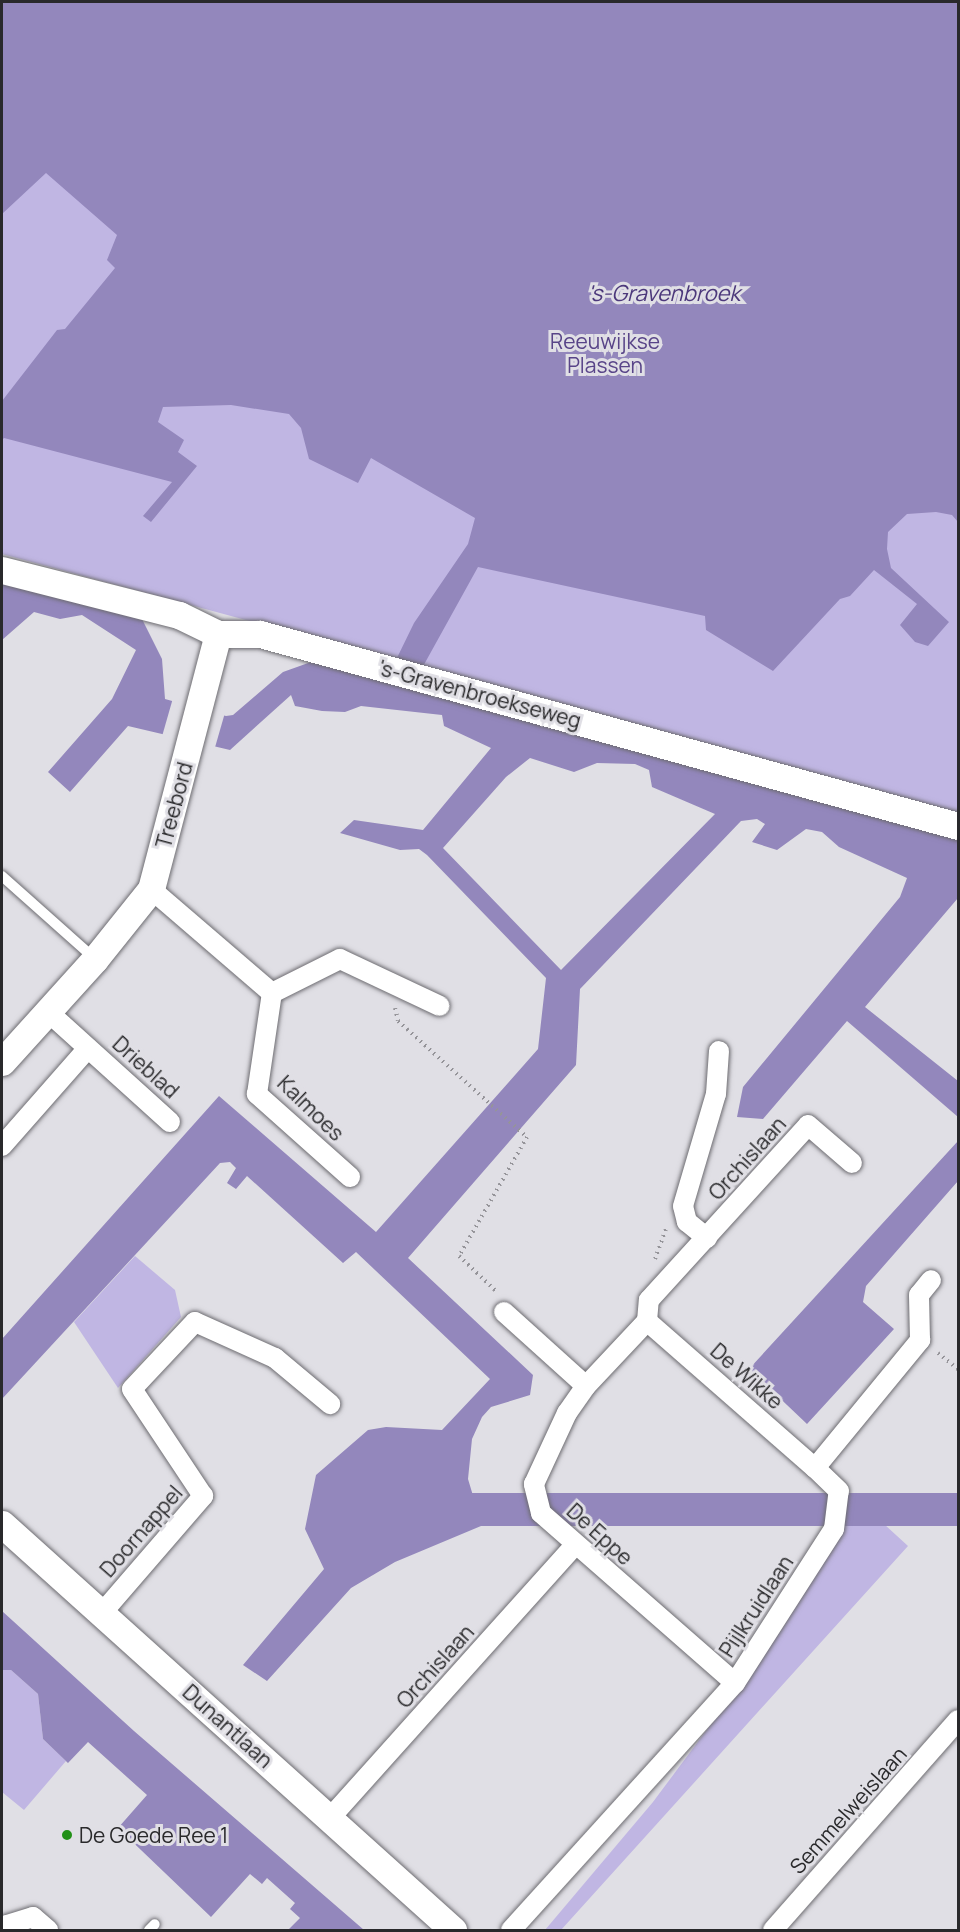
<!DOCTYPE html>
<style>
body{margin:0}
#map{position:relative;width:960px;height:1932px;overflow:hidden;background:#e0dfe5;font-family:Manrope,sans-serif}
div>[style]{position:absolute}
.green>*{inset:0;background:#c0b6e3}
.water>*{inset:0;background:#9387bc;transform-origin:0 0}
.pier>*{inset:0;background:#e0dfe5;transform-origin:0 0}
.path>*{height:4px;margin-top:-2px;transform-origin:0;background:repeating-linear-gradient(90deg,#959499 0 1.5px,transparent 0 6px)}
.roads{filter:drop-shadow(0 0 2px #6d6c71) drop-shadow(0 0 2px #6d6c71)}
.lane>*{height:10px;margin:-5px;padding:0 5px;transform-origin:5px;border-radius:5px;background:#fff}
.street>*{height:20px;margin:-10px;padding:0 10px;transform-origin:10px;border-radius:10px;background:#fff}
.secondary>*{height:27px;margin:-13.5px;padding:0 13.5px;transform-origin:13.5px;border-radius:13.5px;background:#fff}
.dots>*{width:16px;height:16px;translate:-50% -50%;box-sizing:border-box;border:3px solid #e0dfe5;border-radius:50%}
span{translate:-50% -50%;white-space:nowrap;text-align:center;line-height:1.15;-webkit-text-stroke:6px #e0dfe5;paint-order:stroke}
.park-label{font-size:21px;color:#584488}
.street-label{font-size:21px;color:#29292b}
.poi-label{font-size:21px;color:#29292b}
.left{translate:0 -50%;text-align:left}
.water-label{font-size:22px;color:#4c387b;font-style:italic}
.frame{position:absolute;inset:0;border:3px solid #29292b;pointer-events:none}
</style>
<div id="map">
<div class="green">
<i style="clip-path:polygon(2px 2px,958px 2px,958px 813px,2px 554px)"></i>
<i style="clip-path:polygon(135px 1256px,175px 1290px,181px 1317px,118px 1388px,74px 1322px)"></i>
<i style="clip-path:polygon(835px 1486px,861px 1503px,908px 1546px,561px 1930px,545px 1930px,653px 1802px,782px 1629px,817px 1572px)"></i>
<i style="clip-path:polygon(2px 1670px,11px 1670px,38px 1694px,43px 1739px,66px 1761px,24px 1810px,2px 1792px)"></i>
</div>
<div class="water">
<i style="clip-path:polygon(evenodd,2px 2px,958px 2px,958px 522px,952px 515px,936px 512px,907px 514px,888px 532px,887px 549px,891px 568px,949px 622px,928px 646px,915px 642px,900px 625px,917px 604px,874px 570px,850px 596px,840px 599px,773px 671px,706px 630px,705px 616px,478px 567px,421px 670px,435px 696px,451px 697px,958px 836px,958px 898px,865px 1007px,958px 1081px,958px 1117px,847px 1021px,763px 1119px,737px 1117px,743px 1087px,900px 897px,907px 878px,839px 847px,822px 832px,806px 829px,777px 850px,752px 842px,765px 824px,757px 819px,741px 821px,580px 989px,576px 1065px,408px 1258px,533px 1375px,530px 1395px,491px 1407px,482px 1417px,472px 1439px,468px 1479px,477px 1509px,485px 1517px,481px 1526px,395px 1562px,351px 1588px,267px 1681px,243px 1665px,324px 1569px,305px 1529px,316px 1475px,368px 1430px,386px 1427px,442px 1430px,490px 1379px,356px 1252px,343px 1263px,247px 1176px,236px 1189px,227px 1183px,236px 1168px,230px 1162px,220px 1163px,2px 1399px,2px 1339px,219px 1096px,376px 1232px,538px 1049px,546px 978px,427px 855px,419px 849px,400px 850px,340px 833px,354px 820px,423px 830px,491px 748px,444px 726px,442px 715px,361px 706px,345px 712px,322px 711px,295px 706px,291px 695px,230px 750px,128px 726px,70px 792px,48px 772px,112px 699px,136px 650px,82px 615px,60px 619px,34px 612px,2px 640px,2px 582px,142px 619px,162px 659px,165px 699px,226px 716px,233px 715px,283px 672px,311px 662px,380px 678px,394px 664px,414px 623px,468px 544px,475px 518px,371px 458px,358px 483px,309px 459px,301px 428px,289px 414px,231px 405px,163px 407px,158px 422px,184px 440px,178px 452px,197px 466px,151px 522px,143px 516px,172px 482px,4px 438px,2px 440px,2px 401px,57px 330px,65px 329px,115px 268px,107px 260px,117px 235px,46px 173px,2px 214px,2px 2px,530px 758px,574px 772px,597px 763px,635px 764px,649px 770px,652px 787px,715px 814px,561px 970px,443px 848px,506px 777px,530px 758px)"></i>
<i style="clip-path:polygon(958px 1141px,958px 1181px,866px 1286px,863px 1302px,894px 1329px,807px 1424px,749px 1369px)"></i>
<i style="left:958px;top:1493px;width:33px;height:590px;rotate:90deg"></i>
<i style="clip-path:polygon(2px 1611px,134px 1731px,364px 1930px,288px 1930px,300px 1918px,290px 1909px,295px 1903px,267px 1878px,262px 1884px,250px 1874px,211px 1917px,118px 1828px,147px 1795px,88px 1742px,68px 1763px,43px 1739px,38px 1694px,11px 1670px,2px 1670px)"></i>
</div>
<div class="pier">
<i style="left:173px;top:698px;width:54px;height:41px;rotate:16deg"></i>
</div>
<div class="path">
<i style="left:395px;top:1008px;width:13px;rotate:77deg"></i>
<i style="left:398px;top:1021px;width:173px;rotate:42deg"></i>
<i style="left:527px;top:1137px;width:137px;rotate:119.7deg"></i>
<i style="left:459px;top:1256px;width:52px;rotate:43.5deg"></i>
<i style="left:655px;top:1259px;width:32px;rotate:-70deg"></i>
<i style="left:938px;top:1353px;width:26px;rotate:39deg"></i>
</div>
<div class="roads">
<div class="lane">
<i style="left:2px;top:876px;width:125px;rotate:41.7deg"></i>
<i style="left:149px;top:1930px;width:8px;rotate:-45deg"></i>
</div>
<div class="street">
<i style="left:151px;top:889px;width:160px;rotate:40.7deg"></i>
<i style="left:46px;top:1010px;width:167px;rotate:42.1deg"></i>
<i style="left:2px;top:1146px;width:130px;rotate:-48.7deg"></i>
<i style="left:350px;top:1177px;width:125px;rotate:-138.3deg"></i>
<i style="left:257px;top:1094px;width:102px;rotate:-81.6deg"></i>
<i style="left:272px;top:993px;width:76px;rotate:-26.6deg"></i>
<i style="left:340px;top:959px;width:110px;rotate:25.2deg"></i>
<i style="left:707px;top:1238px;width:26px;rotate:-141deg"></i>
<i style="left:687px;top:1222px;width:16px;rotate:-104deg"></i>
<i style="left:683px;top:1206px;width:117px;rotate:-73.6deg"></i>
<i style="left:716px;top:1094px;width:43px;rotate:-86deg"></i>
<i style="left:504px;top:1312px;width:110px;rotate:42.1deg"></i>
<i style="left:647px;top:1321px;width:223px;rotate:41.2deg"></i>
<i style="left:102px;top:1613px;width:155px;rotate:-49.2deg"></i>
<i style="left:203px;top:1496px;width:128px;rotate:-123.6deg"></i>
<i style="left:132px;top:1389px;width:92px;rotate:-46.8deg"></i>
<i style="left:195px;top:1322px;width:88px;rotate:24.2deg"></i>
<i style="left:275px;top:1358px;width:72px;rotate:39.9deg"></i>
<i style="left:735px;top:1683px;width:258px;rotate:-138.8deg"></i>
<i style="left:541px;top:1513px;width:30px;rotate:-104deg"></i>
<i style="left:534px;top:1484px;width:78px;rotate:-65.1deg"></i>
<i style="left:567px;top:1413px;width:33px;rotate:-55deg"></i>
<i style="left:586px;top:1386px;width:89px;rotate:-46.8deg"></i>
<i style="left:647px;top:1321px;width:21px;rotate:-85deg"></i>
<i style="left:649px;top:1300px;width:236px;rotate:-47.7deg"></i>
<i style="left:808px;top:1125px;width:58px;rotate:40.8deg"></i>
<i style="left:330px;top:1818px;width:367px;rotate:-48.1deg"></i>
<i style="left:2px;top:1930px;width:7px;rotate:-45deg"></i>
<i style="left:7px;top:1925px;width:27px;rotate:-17deg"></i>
<i style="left:33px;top:1917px;width:20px;rotate:41deg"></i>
<i style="left:511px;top:1930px;width:333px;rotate:-47.8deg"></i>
<i style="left:735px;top:1683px;width:183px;rotate:-57.3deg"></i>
<i style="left:834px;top:1529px;width:38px;rotate:-83deg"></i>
<i style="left:839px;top:1491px;width:33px;rotate:-136deg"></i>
<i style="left:815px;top:1468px;width:166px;rotate:-50.6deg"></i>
<i style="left:920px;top:1340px;width:45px;rotate:-91.3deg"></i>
<i style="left:919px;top:1295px;width:19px;rotate:-51deg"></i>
<i style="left:773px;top:1930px;width:280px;rotate:-48.6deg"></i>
</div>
<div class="secondary">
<i style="left:2px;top:570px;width:183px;rotate:14.3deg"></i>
<i style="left:179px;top:615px;width:43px;rotate:26deg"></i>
<i style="left:218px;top:634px;width:42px"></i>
<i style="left:260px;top:634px;width:724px;rotate:15.38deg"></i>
<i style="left:2px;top:1062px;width:139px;rotate:-47.9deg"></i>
<i style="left:95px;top:959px;width:90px;rotate:-51.3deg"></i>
<i style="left:151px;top:889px;width:264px;rotate:-75.3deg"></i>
<i style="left:2px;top:1524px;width:607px;rotate:41.99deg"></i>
</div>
</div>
<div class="dots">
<i style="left:67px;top:1835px;background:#229017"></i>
</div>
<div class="park-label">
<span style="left:605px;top:353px">Reeuwijkse<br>Plassen</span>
</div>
<div class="street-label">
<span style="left:480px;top:694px;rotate:15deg">'s-Gravenbroekseweg</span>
<span style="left:174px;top:805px;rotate:-75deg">Treebord</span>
<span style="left:146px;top:1067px;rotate:42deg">Drieblad</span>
<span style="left:311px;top:1108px;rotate:44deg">Kalmoes</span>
<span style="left:747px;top:1158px;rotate:-48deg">Orchislaan</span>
<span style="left:747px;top:1376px;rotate:41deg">De Wikke</span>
<span style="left:141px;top:1531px;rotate:-49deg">Doornappel</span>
<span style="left:600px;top:1534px;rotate:42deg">De Eppe</span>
<span style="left:756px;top:1606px;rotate:-57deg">Pijlkruidlaan</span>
<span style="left:435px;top:1666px;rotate:-48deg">Orchislaan</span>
<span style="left:228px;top:1726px;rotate:42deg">Dunantlaan</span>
<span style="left:848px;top:1810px;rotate:-48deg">Semmelweislaan</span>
</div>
<div class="poi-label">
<span class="left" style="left:79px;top:1835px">De Goede Ree 1</span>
</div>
<div class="water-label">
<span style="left:664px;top:294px">'s-Gravenbroek</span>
</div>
<div class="frame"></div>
</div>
